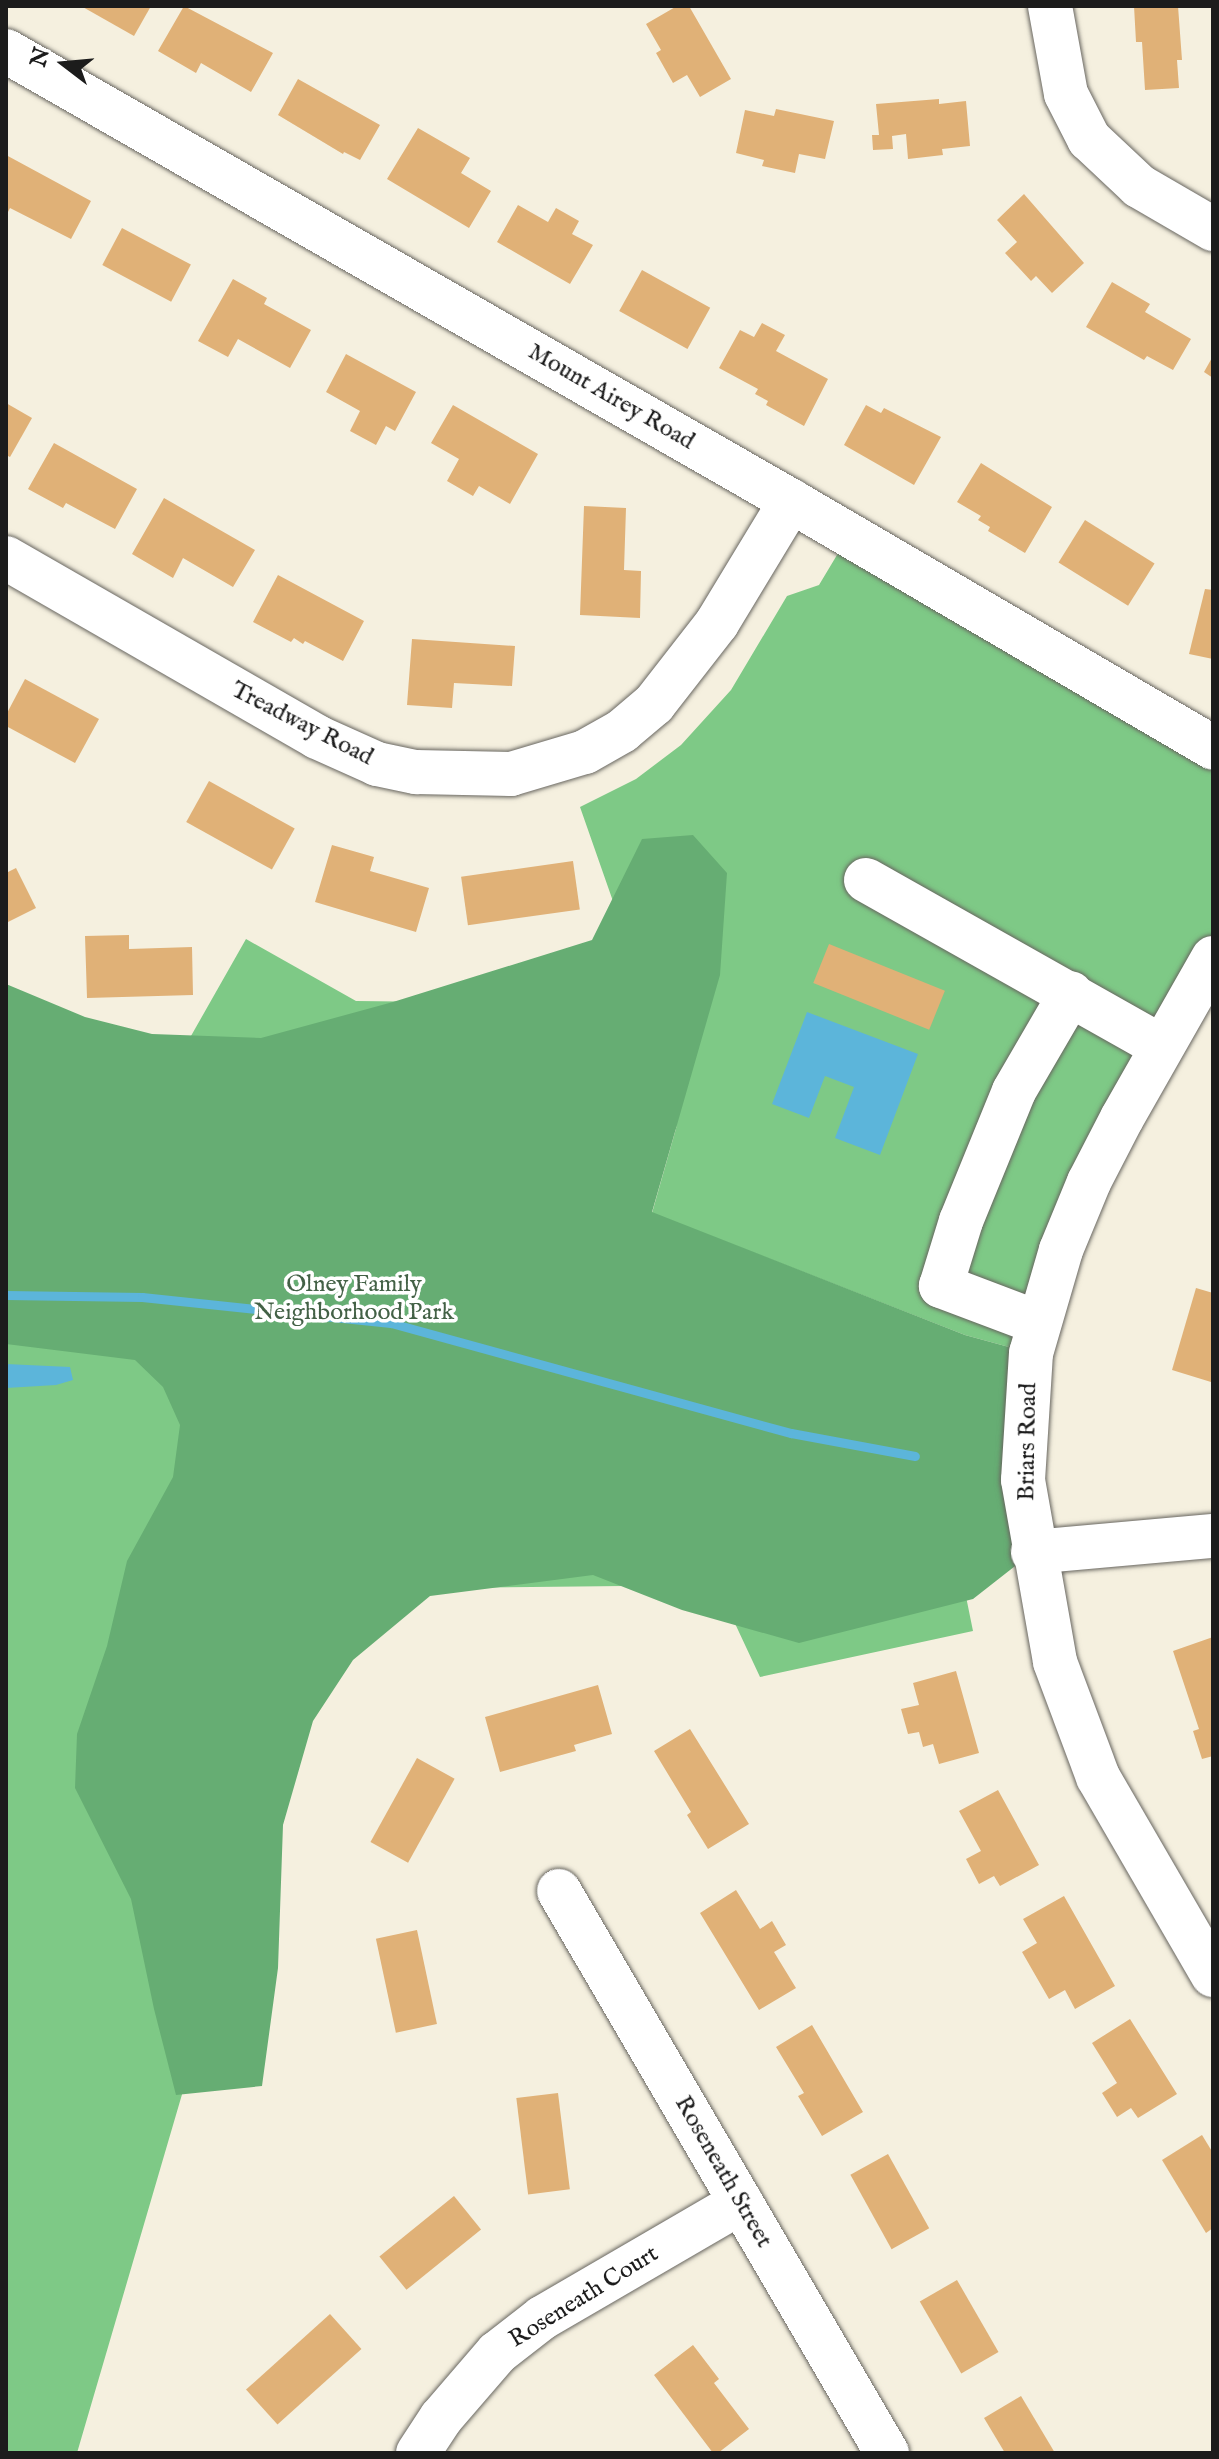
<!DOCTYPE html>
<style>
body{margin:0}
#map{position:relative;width:1219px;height:2459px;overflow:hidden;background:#f5f0df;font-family:"IM FELL English",serif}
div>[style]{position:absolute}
.green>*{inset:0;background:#7ec986}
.forest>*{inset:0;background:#66ad73}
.water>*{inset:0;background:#5cb5da}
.stream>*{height:9px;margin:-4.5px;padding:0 4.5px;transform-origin:4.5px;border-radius:4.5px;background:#5cb5da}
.building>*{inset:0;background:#e0b177;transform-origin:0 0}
.roads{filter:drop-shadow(0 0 2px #686660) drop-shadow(0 0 2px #686660)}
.minor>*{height:44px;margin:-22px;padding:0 22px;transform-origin:22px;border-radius:22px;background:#fff}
span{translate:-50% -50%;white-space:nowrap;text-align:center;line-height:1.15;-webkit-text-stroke:7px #fff;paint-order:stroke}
.street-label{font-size:24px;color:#1c1c1c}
.park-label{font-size:24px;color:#436146}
.frame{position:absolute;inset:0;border:8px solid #1c1c1c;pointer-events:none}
.north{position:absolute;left:24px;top:24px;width:80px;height:80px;-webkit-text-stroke:6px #fff;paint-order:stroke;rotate:286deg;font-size:22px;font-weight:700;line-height:32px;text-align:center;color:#1c1c1c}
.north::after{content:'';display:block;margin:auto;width:28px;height:36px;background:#1c1c1c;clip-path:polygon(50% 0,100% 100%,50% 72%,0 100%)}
</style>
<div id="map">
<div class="green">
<i style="clip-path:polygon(849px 535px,1213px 748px,1213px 958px,1031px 1353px,965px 1335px,652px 1213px,677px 1125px,635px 1231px,959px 1562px,973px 1631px,760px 1677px,717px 1585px,330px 1589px,77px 2453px,6px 2453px,6px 988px,166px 1080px,246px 939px,356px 1001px,540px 1003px,636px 967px,580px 807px,636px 779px,681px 745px,731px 690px,787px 596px,819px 585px)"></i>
</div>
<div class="forest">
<i style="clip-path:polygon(693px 835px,727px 873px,720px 975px,652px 1212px,965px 1335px,1031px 1353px,1033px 1552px,973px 1599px,799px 1643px,682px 1610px,593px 1575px,430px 1596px,353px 1660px,313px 1721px,283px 1825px,278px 1968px,262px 2086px,176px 2095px,154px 2009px,131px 1899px,75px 1788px,77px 1734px,107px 1646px,127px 1561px,173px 1477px,180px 1425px,163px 1387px,135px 1360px,6px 1344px,6px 984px,85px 1017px,152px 1034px,261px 1038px,393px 1002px,592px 940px,642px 839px)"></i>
</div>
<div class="water">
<i style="clip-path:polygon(807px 1012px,918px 1054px,880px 1155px,835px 1138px,854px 1087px,825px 1076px,809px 1118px,772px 1104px)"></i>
<i style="clip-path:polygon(6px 1364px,70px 1367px,73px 1380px,56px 1385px,6px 1388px)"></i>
</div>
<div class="stream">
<i style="left:6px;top:1295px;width:136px;rotate:0.8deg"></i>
<i style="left:142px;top:1297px;width:250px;rotate:6deg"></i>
<i style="left:391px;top:1323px;width:415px;rotate:15.4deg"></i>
<i style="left:791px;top:1433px;width:126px;rotate:10.5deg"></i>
</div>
<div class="building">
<i style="clip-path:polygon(81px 6px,151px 6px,134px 36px)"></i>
<i style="clip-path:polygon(184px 6px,273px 53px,251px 92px,201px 63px,196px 73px,158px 51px)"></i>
<i style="clip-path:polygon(677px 6px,689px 6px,731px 79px,700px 97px,687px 75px,673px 83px,656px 53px,661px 50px,646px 24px)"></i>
<i style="clip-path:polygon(1134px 6px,1178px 6px,1182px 60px,1177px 60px,1179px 88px,1145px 90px,1142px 42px,1136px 42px)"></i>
<i style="clip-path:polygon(298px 79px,380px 125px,360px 160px,344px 152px,343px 154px,278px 115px)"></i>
<i style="clip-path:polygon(939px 99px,939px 104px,966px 101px,970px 146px,942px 149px,943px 155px,908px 159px,906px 134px,892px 136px,893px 149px,873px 150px,872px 135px,879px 135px,876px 104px)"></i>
<i style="clip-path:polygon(776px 109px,834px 121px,825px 159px,799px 154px,795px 173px,762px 166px,764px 160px,736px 153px,745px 110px,774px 116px)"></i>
<i style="clip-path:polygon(418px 128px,470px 158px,461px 173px,491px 191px,469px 228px,387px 179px)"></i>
<i style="clip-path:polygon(6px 155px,91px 201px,71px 239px,10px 208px,6px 216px)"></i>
<i style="clip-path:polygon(1024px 194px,1084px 263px,1052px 293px,1036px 276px,1031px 281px,1005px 253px,1017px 242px,997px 220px)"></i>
<i style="clip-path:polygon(518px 205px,548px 222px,556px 208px,579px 221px,572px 234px,593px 245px,570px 284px,497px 242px)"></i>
<i style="left:122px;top:228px;width:78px;height:42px;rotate:28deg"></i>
<i style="left:642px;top:270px;width:78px;height:47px;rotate:29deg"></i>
<i style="clip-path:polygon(233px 279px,267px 298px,264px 304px,311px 330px,290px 368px,238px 339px,228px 357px,198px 341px)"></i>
<i style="clip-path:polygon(1112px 282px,1150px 304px,1145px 312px,1191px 339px,1173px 370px,1147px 356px,1144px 360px,1086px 327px)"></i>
<i style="clip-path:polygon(762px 323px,785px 335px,776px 351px,828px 379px,804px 426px,766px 405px,768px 401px,755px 394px,758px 389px,719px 368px,740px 330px,754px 337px)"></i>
<i style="clip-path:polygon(346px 354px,416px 392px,395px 431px,386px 426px,376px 445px,350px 431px,360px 411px,326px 392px)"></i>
<i style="clip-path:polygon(1213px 356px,1213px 378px,1204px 372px)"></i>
<i style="clip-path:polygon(6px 403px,32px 418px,10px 457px,6px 455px)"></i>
<i style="clip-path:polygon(453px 405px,538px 454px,510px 504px,479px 486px,473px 496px,447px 481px,459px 459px,431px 443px)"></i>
<i style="clip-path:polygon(866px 405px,881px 413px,884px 408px,941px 437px,914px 485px,844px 445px)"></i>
<i style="clip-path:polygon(54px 443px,137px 489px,115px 529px,66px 503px,63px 508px,28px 489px)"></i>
<i style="clip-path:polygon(981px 463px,1052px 507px,1025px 553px,988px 531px,990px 527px,978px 520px,981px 516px,957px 502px)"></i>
<i style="clip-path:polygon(164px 498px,255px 550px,233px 587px,183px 558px,173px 578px,132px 554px)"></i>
<i style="clip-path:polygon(584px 506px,626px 508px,624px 570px,641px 571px,640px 618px,580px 615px)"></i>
<i style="left:1085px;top:520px;width:82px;height:50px;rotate:32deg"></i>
<i style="clip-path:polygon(278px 575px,364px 621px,343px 661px,305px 641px,303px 644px,294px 638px,291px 642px,253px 622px)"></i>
<i style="clip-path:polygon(1205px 589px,1213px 590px,1213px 659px,1189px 654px)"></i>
<i style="clip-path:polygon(412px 639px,515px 646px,512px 686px,454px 683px,452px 708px,407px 705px)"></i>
<i style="clip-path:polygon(25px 679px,99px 719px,75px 763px,6px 726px,6px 715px)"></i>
<i style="left:209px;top:781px;width:98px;height:47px;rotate:29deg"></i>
<i style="clip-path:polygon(332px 845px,374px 857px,370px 871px,429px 888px,416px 932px,315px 902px)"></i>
<i style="left:573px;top:861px;width:49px;height:113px;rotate:82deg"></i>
<i style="clip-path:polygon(16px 868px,36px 908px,6px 923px,6px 873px)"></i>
<i style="clip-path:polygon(129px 935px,129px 949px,192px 947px,193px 995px,87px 998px,85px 936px)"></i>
<i style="left:829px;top:944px;width:125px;height:42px;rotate:22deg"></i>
<i style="clip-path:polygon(1196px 1288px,1213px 1293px,1211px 1382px,1172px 1370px)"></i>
<i style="clip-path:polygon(1213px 1637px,1213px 1756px,1202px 1759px,1193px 1731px,1199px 1729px,1173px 1651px)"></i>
<i style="clip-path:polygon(956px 1671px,979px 1753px,939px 1764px,933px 1744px,923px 1747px,919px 1732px,908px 1734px,901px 1709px,919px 1705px,913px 1683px)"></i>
<i style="clip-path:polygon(598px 1685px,612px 1734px,574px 1745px,576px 1751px,500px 1772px,485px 1717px)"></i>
<i style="clip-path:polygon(690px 1729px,749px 1824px,708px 1849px,687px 1815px,691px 1812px,654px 1751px)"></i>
<i style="left:417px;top:1758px;width:43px;height:96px;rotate:29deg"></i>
<i style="clip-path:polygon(998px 1790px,1039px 1865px,1000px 1886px,994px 1876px,979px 1884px,966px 1859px,981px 1851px,959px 1811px)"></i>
<i style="clip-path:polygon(736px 1890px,760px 1929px,772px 1921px,786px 1945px,774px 1952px,796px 1988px,759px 2010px,700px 1913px)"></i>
<i style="clip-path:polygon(1064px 1896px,1115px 1986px,1075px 2009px,1065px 1990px,1049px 1999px,1022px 1952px,1037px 1943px,1023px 1919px)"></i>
<i style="left:417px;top:1930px;width:96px;height:42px;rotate:78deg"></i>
<i style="clip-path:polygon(1130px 2019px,1177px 2094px,1138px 2118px,1131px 2108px,1117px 2117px,1102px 2093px,1117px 2083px,1092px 2043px)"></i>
<i style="clip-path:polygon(812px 2025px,863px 2112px,822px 2136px,798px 2096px,804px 2093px,776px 2047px)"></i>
<i style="left:558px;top:2093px;width:97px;height:42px;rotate:83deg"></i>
<i style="clip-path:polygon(1202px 2135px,1213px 2153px,1213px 2228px,1206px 2233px,1162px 2160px)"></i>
<i style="left:888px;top:2154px;width:85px;height:43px;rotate:61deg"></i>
<i style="left:454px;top:2196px;width:43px;height:96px;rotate:51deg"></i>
<i style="left:957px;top:2280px;width:83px;height:43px;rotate:60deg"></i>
<i style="left:330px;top:2314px;width:47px;height:113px;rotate:48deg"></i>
<i style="clip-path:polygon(693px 2345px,719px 2379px,714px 2383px,749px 2429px,718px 2453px,713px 2453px,654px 2375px)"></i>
<i style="clip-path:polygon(1021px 2396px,1055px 2453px,1005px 2453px,984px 2418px)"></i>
</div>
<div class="roads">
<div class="minor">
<i style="left:1050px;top:6px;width:89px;rotate:79.7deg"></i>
<i style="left:1066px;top:94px;width:51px;rotate:62.9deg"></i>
<i style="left:1089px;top:139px;width:69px;rotate:43.2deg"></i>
<i style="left:1139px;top:186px;width:86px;rotate:30.2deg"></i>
<i style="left:6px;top:51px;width:905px;rotate:29.82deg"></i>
<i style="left:791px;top:501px;width:489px;rotate:30.3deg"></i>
<i style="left:6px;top:558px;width:359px;rotate:29.9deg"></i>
<i style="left:317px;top:737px;width:66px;rotate:24.2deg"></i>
<i style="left:377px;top:764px;width:40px;rotate:12deg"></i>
<i style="left:416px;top:772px;width:95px;rotate:1.2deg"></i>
<i style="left:511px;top:774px;width:77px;rotate:-16.6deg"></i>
<i style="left:585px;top:752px;width:43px;rotate:-29.6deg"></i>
<i style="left:622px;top:731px;width:42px;rotate:-40.2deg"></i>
<i style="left:654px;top:704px;width:103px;rotate:-52.1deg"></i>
<i style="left:717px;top:623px;width:143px;rotate:-58.8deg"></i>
<i style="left:866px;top:880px;width:338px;rotate:29.4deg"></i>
<i style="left:1213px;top:958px;width:184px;rotate:119.6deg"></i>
<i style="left:1122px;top:1118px;width:72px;rotate:117.3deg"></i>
<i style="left:1089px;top:1182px;width:74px;rotate:112.4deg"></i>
<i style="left:1061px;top:1250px;width:107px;rotate:106.2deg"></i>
<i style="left:1031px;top:1353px;width:127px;rotate:93.6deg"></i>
<i style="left:1023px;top:1480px;width:185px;rotate:80deg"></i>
<i style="left:1055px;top:1662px;width:123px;rotate:69.5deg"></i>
<i style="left:1098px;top:1777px;width:229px;rotate:59.9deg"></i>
<i style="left:1039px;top:1323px;width:105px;rotate:-159.3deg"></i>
<i style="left:941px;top:1286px;width:68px;rotate:-72.9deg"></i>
<i style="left:961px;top:1221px;width:140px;rotate:-67.8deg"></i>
<i style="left:1014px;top:1091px;width:113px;rotate:-59.8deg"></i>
<i style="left:1033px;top:1552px;width:181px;rotate:-5.1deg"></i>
<i style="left:559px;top:1891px;width:651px;rotate:59.73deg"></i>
<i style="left:418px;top:2453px;width:42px;rotate:-56.7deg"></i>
<i style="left:441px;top:2418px;width:86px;rotate:-49.3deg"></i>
<i style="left:497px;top:2353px;width:57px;rotate:-37.9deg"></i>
<i style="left:542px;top:2318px;width:230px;rotate:-30.2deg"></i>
</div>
</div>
<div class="street-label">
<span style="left:611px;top:397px;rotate:30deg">Mount Airey Road</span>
<span style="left:302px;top:724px;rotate:27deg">Treadway Road</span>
<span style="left:1028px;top:1442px;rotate:-89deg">Briars Road</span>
<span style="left:723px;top:2172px;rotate:60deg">Roseneath Street</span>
<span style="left:584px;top:2297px;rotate:-32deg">Roseneath Court</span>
</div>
<div class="park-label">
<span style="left:354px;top:1299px">Olney Family<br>Neighborhood Park</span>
</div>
<div class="frame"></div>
<div class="north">N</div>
</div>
